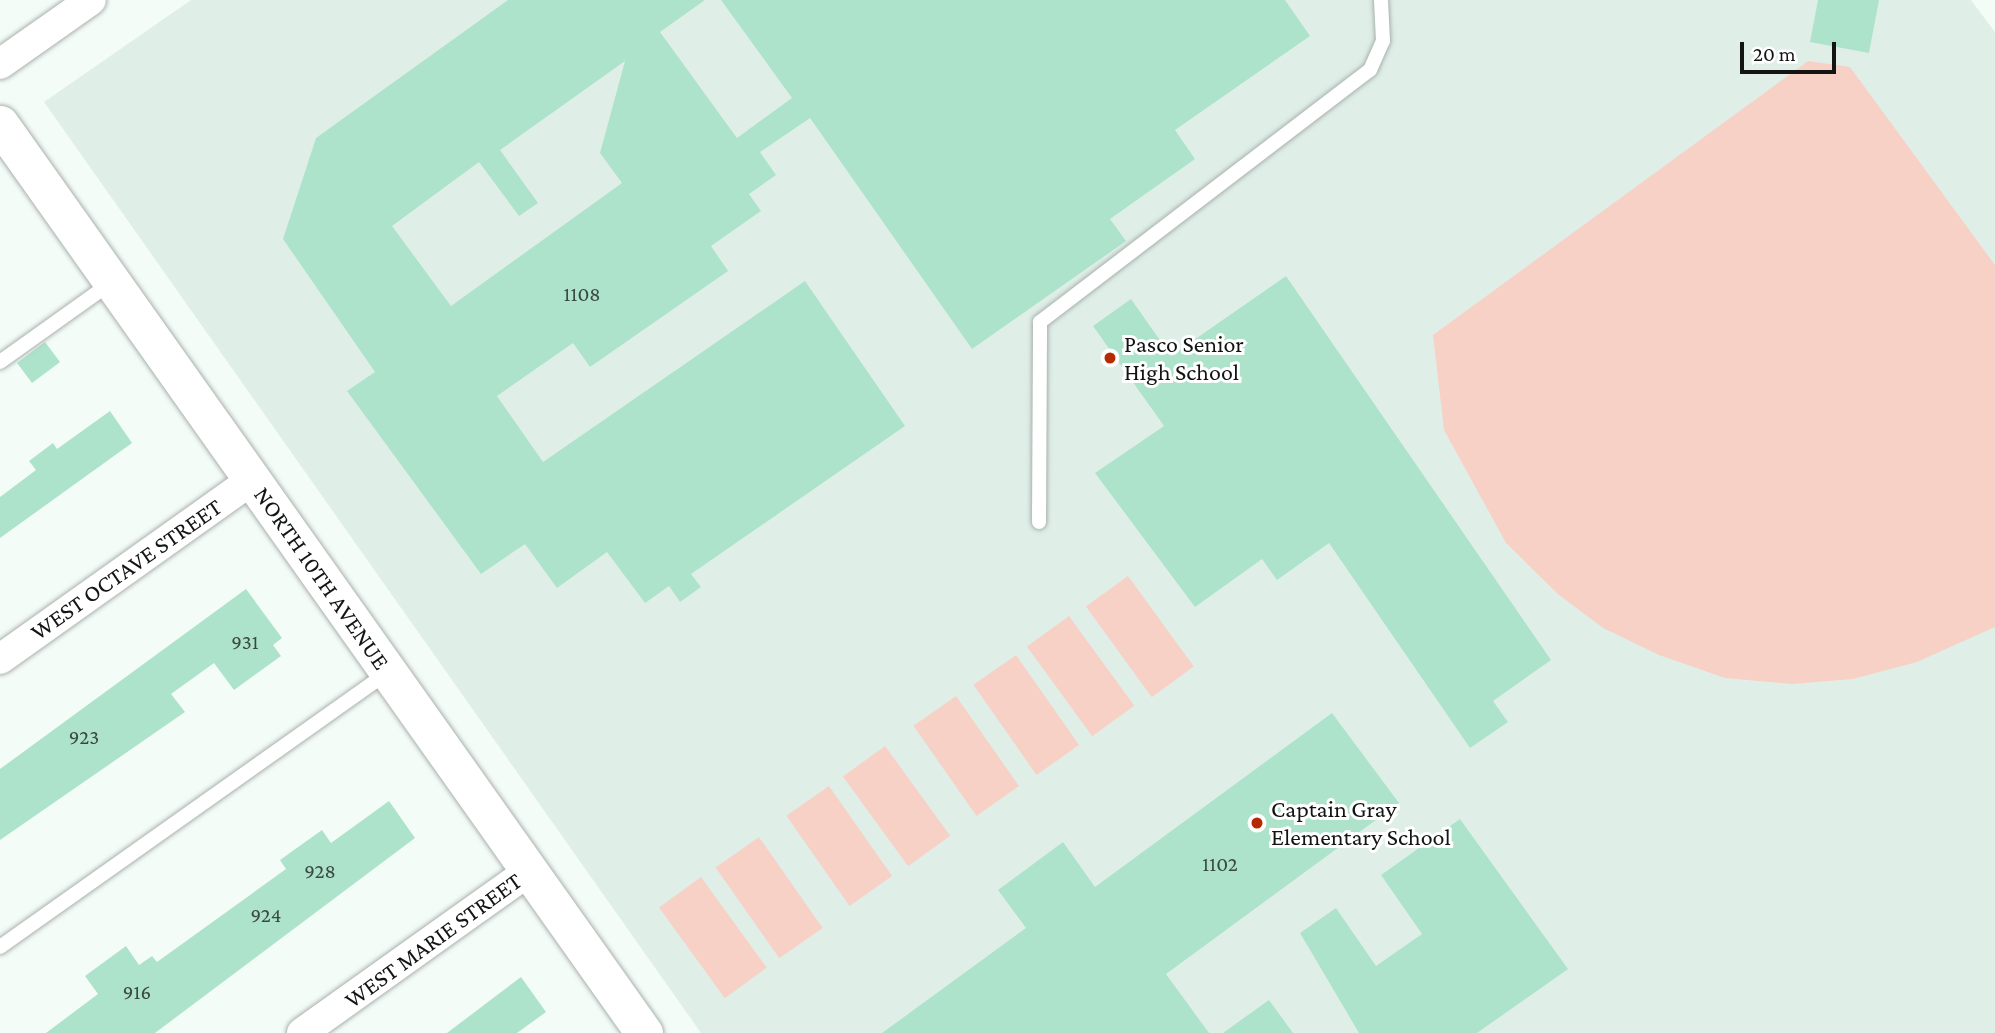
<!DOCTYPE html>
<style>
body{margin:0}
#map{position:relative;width:1995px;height:1033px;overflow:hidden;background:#f4fcf8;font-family:"Crimson Pro",serif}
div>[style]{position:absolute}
.built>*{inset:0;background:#dfefe8}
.green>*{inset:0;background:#f8d1c6;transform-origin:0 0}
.building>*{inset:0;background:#aee3cb;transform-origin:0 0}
.roads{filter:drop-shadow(0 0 2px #aab1ae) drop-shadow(0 0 2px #aab1ae)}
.service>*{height:14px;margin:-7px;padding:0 7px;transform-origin:7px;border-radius:7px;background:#fff}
.minor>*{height:30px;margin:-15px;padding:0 15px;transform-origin:15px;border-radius:15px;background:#fff}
.tertiary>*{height:37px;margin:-18.5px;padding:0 18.5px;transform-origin:18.5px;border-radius:18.5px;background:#fff}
.dots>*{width:19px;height:19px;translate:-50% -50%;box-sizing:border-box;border:4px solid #fff;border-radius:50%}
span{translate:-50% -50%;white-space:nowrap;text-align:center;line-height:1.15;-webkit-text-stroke:6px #fff;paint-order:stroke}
.number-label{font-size:21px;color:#3a4842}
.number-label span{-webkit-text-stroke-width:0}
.poi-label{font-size:24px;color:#131514}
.left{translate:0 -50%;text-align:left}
.street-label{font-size:24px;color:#131514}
.scale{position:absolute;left:1740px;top:42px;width:96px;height:32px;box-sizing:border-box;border:4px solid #131514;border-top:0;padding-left:9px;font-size:21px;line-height:24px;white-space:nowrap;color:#131514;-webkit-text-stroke:5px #fff;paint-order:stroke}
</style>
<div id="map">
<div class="built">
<i style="clip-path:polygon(191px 0,1971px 0,1995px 32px,1995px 1033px,701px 1033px,44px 102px)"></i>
</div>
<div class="green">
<i style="clip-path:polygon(1808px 61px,1850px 67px,1995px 265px,1995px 627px,1917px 662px,1853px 679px,1792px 684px,1725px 678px,1659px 655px,1603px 628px,1559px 595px,1506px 543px,1444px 430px,1433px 335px)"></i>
<i style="left:1128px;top:576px;width:112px;height:52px;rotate:54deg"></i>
<i style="left:1069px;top:616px;width:111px;height:52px;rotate:54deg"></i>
<i style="left:1016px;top:655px;width:110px;height:52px;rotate:55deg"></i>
<i style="left:956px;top:696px;width:110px;height:52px;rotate:55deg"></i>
<i style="left:885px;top:746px;width:111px;height:52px;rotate:54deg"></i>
<i style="left:829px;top:786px;width:110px;height:52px;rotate:55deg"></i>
<i style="left:759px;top:837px;width:111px;height:53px;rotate:55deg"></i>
<i style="left:701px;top:877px;width:112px;height:52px;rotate:54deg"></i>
</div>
<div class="building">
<i style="clip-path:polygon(evenodd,508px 0,705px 0,660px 32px,737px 138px,792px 98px,721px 0,1285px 0,1310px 36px,1175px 130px,1195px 159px,1110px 219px,1126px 241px,972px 349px,810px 118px,760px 152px,776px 175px,749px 194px,761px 211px,711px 246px,728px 271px,590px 367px,573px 343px,497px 396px,543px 462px,805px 281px,905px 426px,691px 574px,701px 587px,680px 602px,669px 586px,645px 603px,607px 552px,557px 588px,525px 544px,481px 574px,347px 391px,375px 372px,283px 239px,316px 138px,508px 0,625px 61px,600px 153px,622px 183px,451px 306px,392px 226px,479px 162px,519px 216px,538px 203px,500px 150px,625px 61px)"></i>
<i style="clip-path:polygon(1818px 0,1879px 0,1869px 53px,1810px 42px)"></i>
<i style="clip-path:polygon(1286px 276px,1551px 660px,1493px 701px,1508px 722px,1470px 748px,1329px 543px,1277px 580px,1262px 559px,1195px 607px,1095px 473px,1164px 426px,1093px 326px,1131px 299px,1171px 356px)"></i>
<i style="left:45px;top:342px;width:25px;height:35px;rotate:53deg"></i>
<i style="clip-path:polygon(110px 411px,132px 443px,0 538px,0 497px,36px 470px,29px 461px,53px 443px,57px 449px)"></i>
<i style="clip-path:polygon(246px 589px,282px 638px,273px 645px,281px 656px,234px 690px,214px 663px,171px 694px,185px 712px,0 840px,0 769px)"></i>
<i style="clip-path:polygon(1332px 713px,1399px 803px,1166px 974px,1209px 1033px,882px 1033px,1026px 928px,998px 890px,1063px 842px,1095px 887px)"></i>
<i style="clip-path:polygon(389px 801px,415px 838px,155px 1033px,46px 1033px,98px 994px,85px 976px,126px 946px,139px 965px,152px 956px,157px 962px,286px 869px,280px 860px,322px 830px,331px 843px)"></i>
<i style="clip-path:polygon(1460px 819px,1568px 969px,1477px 1033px,1359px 1033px,1300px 933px,1336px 908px,1376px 966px,1422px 934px,1381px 875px)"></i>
<i style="clip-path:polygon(521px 977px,546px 1012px,517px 1033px,447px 1033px)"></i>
<i style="clip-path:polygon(1269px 1000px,1293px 1033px,1223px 1033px)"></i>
</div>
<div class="roads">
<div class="service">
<i style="left:0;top:362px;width:138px;rotate:-35.5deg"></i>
<i style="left:1039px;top:522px;width:200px;rotate:-89.7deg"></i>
<i style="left:1040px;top:322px;width:415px;rotate:-37.4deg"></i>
<i style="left:1370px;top:70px;width:32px;rotate:-66deg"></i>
<i style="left:1383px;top:41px;width:41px;rotate:-92.8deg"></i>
<i style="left:0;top:947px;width:474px;rotate:-35.3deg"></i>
</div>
<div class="minor">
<i style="left:0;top:64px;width:111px;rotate:-35.1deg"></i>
<i style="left:0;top:659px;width:309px;rotate:-35.4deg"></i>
<i style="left:302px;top:1033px;width:279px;rotate:-35.5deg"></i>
</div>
<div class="tertiary">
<i style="left:0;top:124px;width:1114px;rotate:54.68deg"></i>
</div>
</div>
<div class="dots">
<i style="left:1110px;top:358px;background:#b52b00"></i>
<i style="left:1257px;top:823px;background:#b52b00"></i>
</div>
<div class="number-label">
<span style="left:582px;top:294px">1108</span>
<span style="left:245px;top:642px">931</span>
<span style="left:84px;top:737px">923</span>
<span style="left:1220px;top:864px">1102</span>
<span style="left:320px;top:871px">928</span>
<span style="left:266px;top:915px">924</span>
<span style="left:137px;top:992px">916</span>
</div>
<div class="poi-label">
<span class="left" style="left:1124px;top:358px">Pasco Senior<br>High School</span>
<span class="left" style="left:1271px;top:823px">Captain Gray<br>Elementary School</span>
</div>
<div class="street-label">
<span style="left:126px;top:569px;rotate:-35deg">WEST OCTAVE STREET</span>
<span style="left:322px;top:578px;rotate:55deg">NORTH 10TH AVENUE</span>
<span style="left:433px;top:940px;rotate:-36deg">WEST MARIE STREET</span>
</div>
<div class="scale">20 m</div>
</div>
